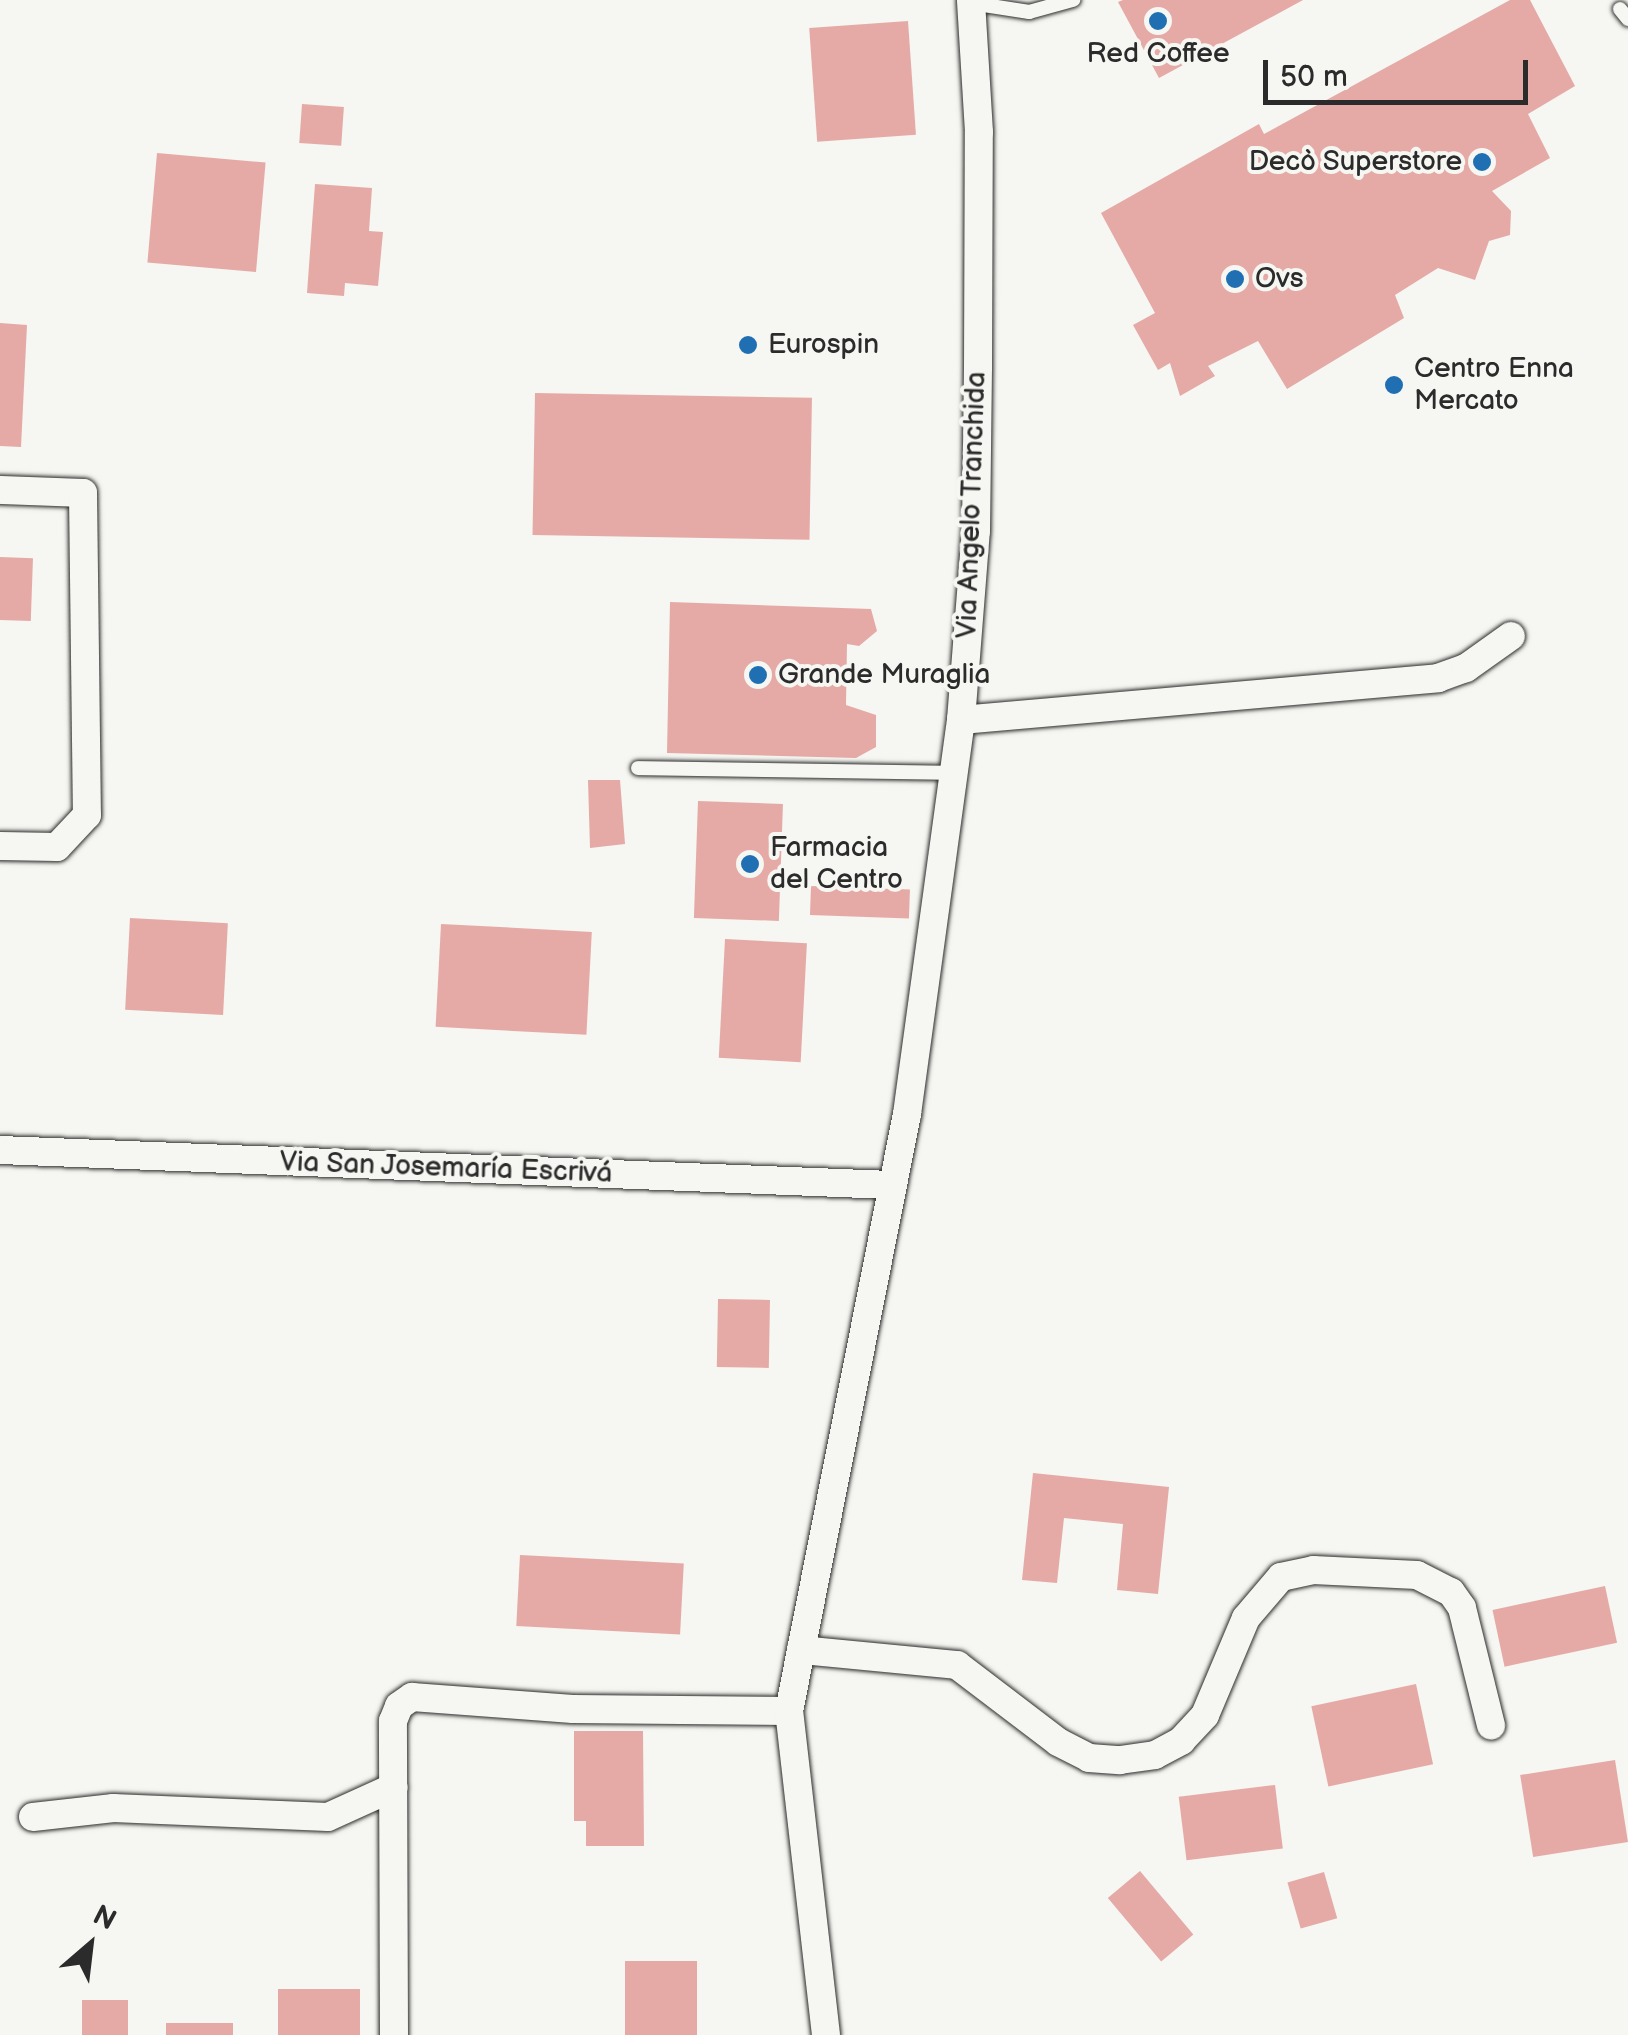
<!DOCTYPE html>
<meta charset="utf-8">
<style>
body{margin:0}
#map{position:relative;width:1628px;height:2035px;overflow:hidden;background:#f6f6f2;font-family:"Balsamiq Sans",sans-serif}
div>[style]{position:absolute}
.building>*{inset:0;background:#e5aaa6;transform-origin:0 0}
.roads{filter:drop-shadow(0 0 2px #2b2b2b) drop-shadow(0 0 2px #2b2b2b)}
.service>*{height:14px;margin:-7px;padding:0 7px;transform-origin:7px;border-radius:7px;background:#f6f6f2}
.minor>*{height:28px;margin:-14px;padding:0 14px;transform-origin:14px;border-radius:14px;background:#f6f6f2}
.dots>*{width:28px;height:28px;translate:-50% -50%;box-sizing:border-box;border:5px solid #f6f6f2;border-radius:50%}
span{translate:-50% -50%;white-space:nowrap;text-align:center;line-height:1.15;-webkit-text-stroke:8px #f6f6f2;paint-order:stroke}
.poi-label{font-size:28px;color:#2b2b2b}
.right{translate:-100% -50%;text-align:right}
.left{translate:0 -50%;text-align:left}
.street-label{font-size:28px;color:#2b2b2b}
.north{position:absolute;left:40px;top:1895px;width:100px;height:100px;-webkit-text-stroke:8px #f6f6f2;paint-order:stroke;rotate:28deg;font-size:28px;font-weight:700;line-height:40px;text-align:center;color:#2b2b2b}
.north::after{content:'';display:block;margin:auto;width:35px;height:45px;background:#2b2b2b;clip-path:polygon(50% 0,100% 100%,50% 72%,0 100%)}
.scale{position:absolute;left:1263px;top:60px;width:265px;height:45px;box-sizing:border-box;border:5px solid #2b2b2b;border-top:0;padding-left:12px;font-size:30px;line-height:35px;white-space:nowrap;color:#2b2b2b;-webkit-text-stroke:8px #f6f6f2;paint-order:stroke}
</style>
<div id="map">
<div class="building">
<i style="clip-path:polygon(1303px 0,1159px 78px,1118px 2px,1123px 0)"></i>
<i style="clip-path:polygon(1510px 0,1530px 0,1575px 86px,1528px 114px,1550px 158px,1492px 191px,1511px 211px,1510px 235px,1489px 241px,1475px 280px,1438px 268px,1395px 295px,1404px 318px,1287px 389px,1258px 341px,1208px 366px,1215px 376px,1180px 396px,1170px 363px,1158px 370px,1133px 325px,1155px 313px,1101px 213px,1259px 124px,1264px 134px)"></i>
<i style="left:908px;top:21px;width:114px;height:99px;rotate:86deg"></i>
<i style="left:302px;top:104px;width:42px;height:39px;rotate:4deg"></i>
<i style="left:157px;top:153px;width:109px;height:110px;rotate:5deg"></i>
<i style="clip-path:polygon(315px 184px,372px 188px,369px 231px,383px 232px,378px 286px,345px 283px,344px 296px,307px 293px)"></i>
<i style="clip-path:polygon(0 323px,27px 325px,21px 447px,0 446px)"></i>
<i style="left:535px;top:393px;width:277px;height:142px;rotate:1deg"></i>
<i style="left:0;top:557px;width:33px;height:63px;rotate:2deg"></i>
<i style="clip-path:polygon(670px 602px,871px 609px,877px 631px,859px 646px,847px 644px,846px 705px,876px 715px,876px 747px,856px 758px,667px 753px)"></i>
<i style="clip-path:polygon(588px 780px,620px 780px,625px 844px,590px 848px)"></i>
<i style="left:698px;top:801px;width:85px;height:117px;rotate:2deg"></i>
<i style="left:811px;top:886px;width:99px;height:29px;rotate:2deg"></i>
<i style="left:130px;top:918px;width:98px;height:92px;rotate:3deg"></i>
<i style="left:441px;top:924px;width:151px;height:103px;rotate:3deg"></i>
<i style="left:725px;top:939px;width:82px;height:119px;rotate:3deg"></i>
<i style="left:718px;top:1299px;width:52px;height:68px;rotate:1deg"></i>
<i style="clip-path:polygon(1033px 1473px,1169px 1487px,1158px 1594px,1117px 1590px,1123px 1524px,1064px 1518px,1057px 1583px,1022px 1580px)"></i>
<i style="left:520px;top:1555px;width:164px;height:71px;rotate:3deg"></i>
<i style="left:1605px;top:1586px;width:58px;height:115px;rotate:78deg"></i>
<i style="left:1416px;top:1684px;width:82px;height:107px;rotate:78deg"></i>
<i style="clip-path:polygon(574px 1731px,643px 1731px,644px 1846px,586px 1846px,586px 1821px,574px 1821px)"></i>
<i style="left:1615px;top:1760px;width:83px;height:96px;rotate:81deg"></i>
<i style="left:1275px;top:1785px;width:64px;height:97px;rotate:83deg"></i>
<i style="left:1140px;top:1871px;width:83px;height:42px;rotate:50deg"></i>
<i style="left:1324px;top:1872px;width:48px;height:38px;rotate:74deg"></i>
<i style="left:625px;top:1961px;width:72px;height:74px"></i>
<i style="left:278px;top:1989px;width:82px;height:46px"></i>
<i style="left:82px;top:2000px;width:46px;height:35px"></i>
<i style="left:166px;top:2023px;width:67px;height:12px"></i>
</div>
<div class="roads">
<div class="service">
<i style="left:971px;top:3px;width:59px;rotate:8.8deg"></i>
<i style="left:1029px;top:12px;width:46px;rotate:-15.3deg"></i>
<i style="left:1620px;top:9px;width:13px;rotate:51deg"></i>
<i style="left:638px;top:768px;width:317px;rotate:0.9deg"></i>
</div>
<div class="minor">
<i style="left:0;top:490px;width:83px;rotate:2.1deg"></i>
<i style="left:83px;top:493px;width:322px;rotate:89.3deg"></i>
<i style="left:87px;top:815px;width:44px;rotate:133.2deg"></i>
<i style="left:57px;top:847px;width:57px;rotate:-179deg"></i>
<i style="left:961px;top:720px;width:479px;rotate:-5deg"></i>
<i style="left:1438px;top:678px;width:30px;rotate:-20deg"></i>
<i style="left:1466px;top:668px;width:55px;rotate:-35.4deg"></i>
<i style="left:0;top:1150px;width:893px;rotate:2.25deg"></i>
<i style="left:801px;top:1650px;width:157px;rotate:5.5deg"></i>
<i style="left:957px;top:1665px;width:127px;rotate:37.3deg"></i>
<i style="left:1058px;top:1742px;width:35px;rotate:27deg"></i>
<i style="left:1089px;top:1758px;width:31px;rotate:4deg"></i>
<i style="left:1120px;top:1760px;width:35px;rotate:-8deg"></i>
<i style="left:1155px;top:1755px;width:30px;rotate:-28deg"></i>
<i style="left:1181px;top:1741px;width:35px;rotate:-47deg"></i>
<i style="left:1205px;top:1715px;width:105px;rotate:-67.1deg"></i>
<i style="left:1246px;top:1618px;width:54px;rotate:-49.5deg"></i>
<i style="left:1281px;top:1577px;width:33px;rotate:-12deg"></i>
<i style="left:1313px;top:1570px;width:104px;rotate:2.8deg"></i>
<i style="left:1417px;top:1575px;width:38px;rotate:27deg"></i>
<i style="left:1451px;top:1592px;width:19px;rotate:55deg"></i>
<i style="left:1462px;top:1608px;width:121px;rotate:76.1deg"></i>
<i style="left:33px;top:1817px;width:81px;rotate:-6.4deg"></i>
<i style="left:113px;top:1808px;width:215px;rotate:2.4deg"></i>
<i style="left:328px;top:1817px;width:72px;rotate:-24.4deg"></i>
<i style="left:394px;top:2035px;width:314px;rotate:-90.2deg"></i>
<i style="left:393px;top:1721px;width:16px;rotate:-68deg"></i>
<i style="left:399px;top:1706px;width:16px;rotate:-35deg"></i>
<i style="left:412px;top:1697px;width:161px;rotate:4.3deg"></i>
<i style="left:573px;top:1709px;width:216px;rotate:0.5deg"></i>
<i style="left:826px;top:2035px;width:326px;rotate:-96.5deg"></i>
<i style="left:789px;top:1711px;width:609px;rotate:-78.82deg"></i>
<i style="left:907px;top:1114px;width:398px;rotate:-82.2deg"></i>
<i style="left:961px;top:720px;width:190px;rotate:-85.5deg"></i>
<i style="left:976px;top:531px;width:163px;rotate:-89.3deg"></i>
<i style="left:978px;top:368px;width:236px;rotate:-89.8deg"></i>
<i style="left:979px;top:132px;width:132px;rotate:-93.5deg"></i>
</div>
</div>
<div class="dots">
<i style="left:1158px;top:21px;background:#1f6fb2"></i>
<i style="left:1482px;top:162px;background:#1f6fb2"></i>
<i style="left:1235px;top:279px;background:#1f6fb2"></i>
<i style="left:748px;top:345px;background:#1f6fb2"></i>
<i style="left:1394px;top:385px;background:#1f6fb2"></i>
<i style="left:758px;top:675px;background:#1f6fb2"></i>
<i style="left:750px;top:864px;background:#1f6fb2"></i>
</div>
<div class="poi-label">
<span style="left:1158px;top:54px">Red Coffee</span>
<span class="right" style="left:1462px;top:162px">Decò Superstore</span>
<span class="left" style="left:1255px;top:279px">Ovs</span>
<span class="left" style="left:768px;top:345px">Eurospin</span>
<span class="left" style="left:1414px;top:385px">Centro Enna<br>Mercato</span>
<span class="left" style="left:778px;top:675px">Grande Muraglia</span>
<span class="left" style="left:770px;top:864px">Farmacia<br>del Centro</span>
</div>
<div class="street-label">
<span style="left:972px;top:505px;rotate:-88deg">Via Angelo Tranchida</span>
<span style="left:446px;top:1168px;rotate:2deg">Via San Josemaría Escrivá</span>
</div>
<div class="north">N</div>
<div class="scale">50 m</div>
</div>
